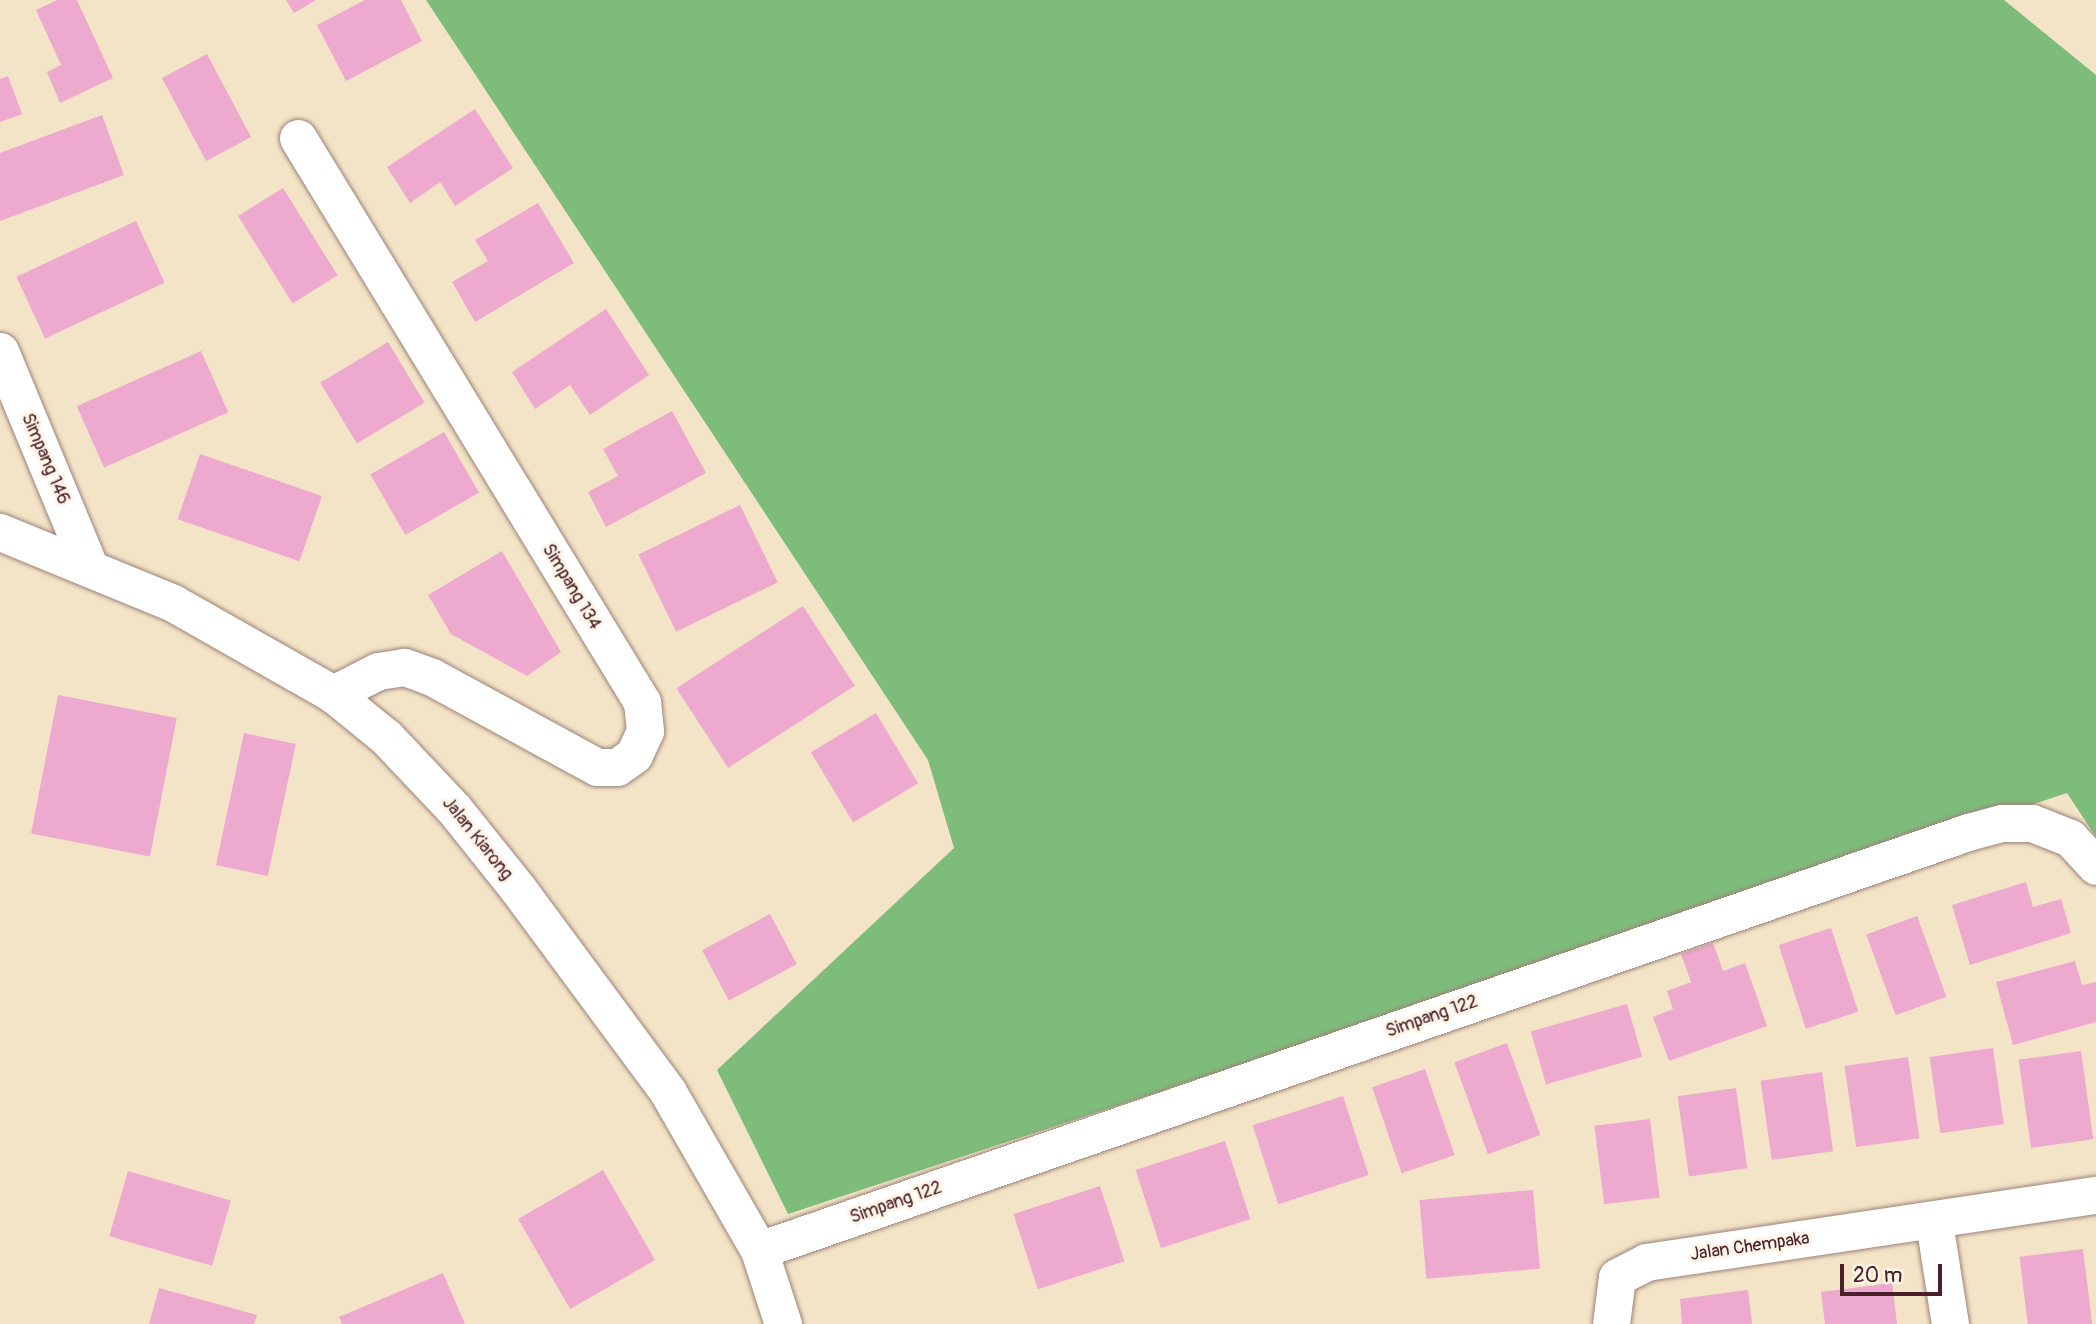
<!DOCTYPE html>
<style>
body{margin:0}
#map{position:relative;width:2096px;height:1324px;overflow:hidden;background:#f3e4c7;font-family:Pangolin,sans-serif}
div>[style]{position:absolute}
.forest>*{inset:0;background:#7ebc7c}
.building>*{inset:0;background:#eea9cf;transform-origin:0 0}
.roads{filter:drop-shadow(0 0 2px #9e8279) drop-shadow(0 0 2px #9e8279)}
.minor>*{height:37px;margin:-18.5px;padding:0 18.5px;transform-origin:18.5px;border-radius:18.5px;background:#fff}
span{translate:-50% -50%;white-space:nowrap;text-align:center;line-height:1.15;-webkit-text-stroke:6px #fcf5e5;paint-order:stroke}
.street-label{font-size:18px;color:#4a1f2b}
.scale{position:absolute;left:1840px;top:1264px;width:102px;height:32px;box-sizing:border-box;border:4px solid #4a1f2b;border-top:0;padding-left:9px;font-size:21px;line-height:24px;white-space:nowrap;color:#4a1f2b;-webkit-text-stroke:5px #fcf5e5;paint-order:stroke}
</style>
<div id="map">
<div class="forest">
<i style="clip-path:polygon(426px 0,2004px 0,2096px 75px,2096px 837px,2067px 793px,788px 1214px,717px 1070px,954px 848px,928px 760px)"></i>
</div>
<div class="building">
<i style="clip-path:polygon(57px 0,77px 0,113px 78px,60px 103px,47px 72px,61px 65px,36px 10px)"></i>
<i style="clip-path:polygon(286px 0,316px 0,294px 13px)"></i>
<i style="clip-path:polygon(365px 0,401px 0,422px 41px,346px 81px,317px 25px)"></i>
<i style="left:207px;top:54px;width:94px;height:51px;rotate:62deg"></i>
<i style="clip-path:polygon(8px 76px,22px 114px,0 122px,0 79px)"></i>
<i style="clip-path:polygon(475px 109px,513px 168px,455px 206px,440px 182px,410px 203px,387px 167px)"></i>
<i style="clip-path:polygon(102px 115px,124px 175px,0 221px,0 153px)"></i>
<i style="left:283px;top:188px;width:103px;height:53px;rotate:58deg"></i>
<i style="clip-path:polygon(538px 203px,574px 263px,475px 322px,452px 282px,488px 261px,475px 240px)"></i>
<i style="left:136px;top:221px;width:68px;height:132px;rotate:65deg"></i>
<i style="clip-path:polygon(606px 309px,649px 375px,590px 415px,570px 385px,535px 409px,512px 372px)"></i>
<i style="left:388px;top:342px;width:71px;height:79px;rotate:59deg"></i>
<i style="left:201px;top:351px;width:67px;height:136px;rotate:66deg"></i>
<i style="clip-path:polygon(672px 411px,706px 473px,606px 527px,588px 492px,618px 476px,603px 449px)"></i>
<i style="left:444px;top:432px;width:70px;height:85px;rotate:60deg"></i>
<i style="left:200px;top:454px;width:129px;height:69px;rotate:19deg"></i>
<i style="left:740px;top:505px;width:86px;height:113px;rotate:64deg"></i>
<i style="clip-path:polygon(502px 551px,561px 652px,527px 676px,451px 634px,428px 595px)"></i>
<i style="left:803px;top:606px;width:95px;height:151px;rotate:57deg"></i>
<i style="left:58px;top:695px;width:121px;height:141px;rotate:11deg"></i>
<i style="left:876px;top:713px;width:82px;height:76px;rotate:59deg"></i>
<i style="left:244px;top:733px;width:53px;height:135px;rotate:12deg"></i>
<i style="clip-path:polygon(2026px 882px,2033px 907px,2061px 899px,2071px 933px,1970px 965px,1952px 905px)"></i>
<i style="left:770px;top:914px;width:57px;height:77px;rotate:62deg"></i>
<i style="left:1917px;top:916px;width:86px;height:54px;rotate:70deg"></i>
<i style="left:1831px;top:928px;width:88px;height:55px;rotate:72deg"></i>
<i style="clip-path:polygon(1713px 943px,1723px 971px,1745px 963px,1767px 1026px,1669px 1061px,1653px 1017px,1673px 1009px,1667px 991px,1691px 982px,1681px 954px)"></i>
<i style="clip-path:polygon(2075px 961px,2082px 985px,2096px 982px,2096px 1022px,2013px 1045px,1996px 982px)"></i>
<i style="left:1627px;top:1004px;width:55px;height:100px;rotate:74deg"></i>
<i style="left:1507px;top:1043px;width:98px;height:56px;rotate:70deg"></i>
<i style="left:1993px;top:1048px;width:77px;height:64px;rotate:82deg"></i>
<i style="left:2081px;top:1051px;width:89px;height:63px;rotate:82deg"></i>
<i style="left:1908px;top:1057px;width:82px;height:64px;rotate:82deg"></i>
<i style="left:1425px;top:1069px;width:91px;height:56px;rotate:71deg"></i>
<i style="left:1822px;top:1072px;width:80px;height:62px;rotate:82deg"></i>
<i style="left:1736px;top:1088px;width:81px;height:59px;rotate:82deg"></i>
<i style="left:1343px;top:1096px;width:83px;height:95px;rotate:72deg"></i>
<i style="left:1650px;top:1119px;width:79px;height:56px;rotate:83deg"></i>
<i style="left:1225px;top:1141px;width:82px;height:94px;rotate:72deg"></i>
<i style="left:603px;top:1170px;width:104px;height:98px;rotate:60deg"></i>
<i style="left:128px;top:1171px;width:107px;height:68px;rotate:16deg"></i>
<i style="left:1100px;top:1186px;width:79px;height:91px;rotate:72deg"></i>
<i style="left:1533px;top:1190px;width:79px;height:114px;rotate:85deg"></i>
<i style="left:2083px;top:1249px;width:76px;height:64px;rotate:83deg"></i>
<i style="clip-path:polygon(443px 1273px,465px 1324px,342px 1324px,339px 1317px)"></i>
<i style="clip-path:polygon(1892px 1283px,1897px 1324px,1825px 1324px,1821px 1292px)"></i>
<i style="clip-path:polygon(159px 1288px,257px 1315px,254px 1324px,149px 1324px)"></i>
<i style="clip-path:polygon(1748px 1290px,1752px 1324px,1682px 1324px,1680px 1299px)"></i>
</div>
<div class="roads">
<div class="minor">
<i style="left:298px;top:138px;width:661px;rotate:58.62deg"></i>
<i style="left:642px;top:702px;width:29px;rotate:84deg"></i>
<i style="left:645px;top:731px;width:26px;rotate:115deg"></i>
<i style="left:634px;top:755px;width:21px;rotate:145deg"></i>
<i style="left:617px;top:767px;width:20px;rotate:180deg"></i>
<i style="left:597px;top:767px;width:188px;rotate:-151.4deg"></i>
<i style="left:432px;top:677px;width:30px;rotate:-160deg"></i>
<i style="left:404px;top:667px;width:26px;rotate:171deg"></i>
<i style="left:378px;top:671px;width:51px;rotate:152.9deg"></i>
<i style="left:0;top:351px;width:233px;rotate:67.5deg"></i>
<i style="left:0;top:532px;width:187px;rotate:22.3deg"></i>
<i style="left:173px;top:603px;width:184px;rotate:29.6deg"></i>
<i style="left:333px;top:694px;width:68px;rotate:39.1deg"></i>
<i style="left:386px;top:737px;width:99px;rotate:46.6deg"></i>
<i style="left:454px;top:809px;width:102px;rotate:51.3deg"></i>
<i style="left:518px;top:889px;width:252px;rotate:53.5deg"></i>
<i style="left:668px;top:1092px;width:182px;rotate:60.1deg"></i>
<i style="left:759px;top:1250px;width:78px;rotate:72deg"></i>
<i style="left:1934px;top:1222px;width:103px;rotate:81.1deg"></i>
<i style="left:759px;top:1250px;width:1279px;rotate:-19.07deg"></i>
<i style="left:1968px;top:832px;width:35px;rotate:-15deg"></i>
<i style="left:2002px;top:823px;width:30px"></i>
<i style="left:2032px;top:823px;width:41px;rotate:21.5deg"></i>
<i style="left:2070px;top:838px;width:38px;rotate:47deg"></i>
<i style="left:1611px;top:1324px;width:47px;rotate:-82.7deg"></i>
<i style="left:1617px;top:1277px;width:33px;rotate:-27deg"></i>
<i style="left:1646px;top:1262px;width:455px;rotate:-8.5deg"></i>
</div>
</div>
<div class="street-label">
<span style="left:45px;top:459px;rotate:67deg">Simpang 146</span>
<span style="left:571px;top:587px;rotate:59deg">Simpang 134</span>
<span style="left:477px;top:839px;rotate:51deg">Jalan Kiarong</span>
<span style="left:1432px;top:1017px;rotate:-19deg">Simpang 122</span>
<span style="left:896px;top:1203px;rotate:-19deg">Simpang 122</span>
<span style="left:1750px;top:1247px;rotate:-8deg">Jalan Chempaka</span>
</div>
<div class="scale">20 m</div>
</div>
